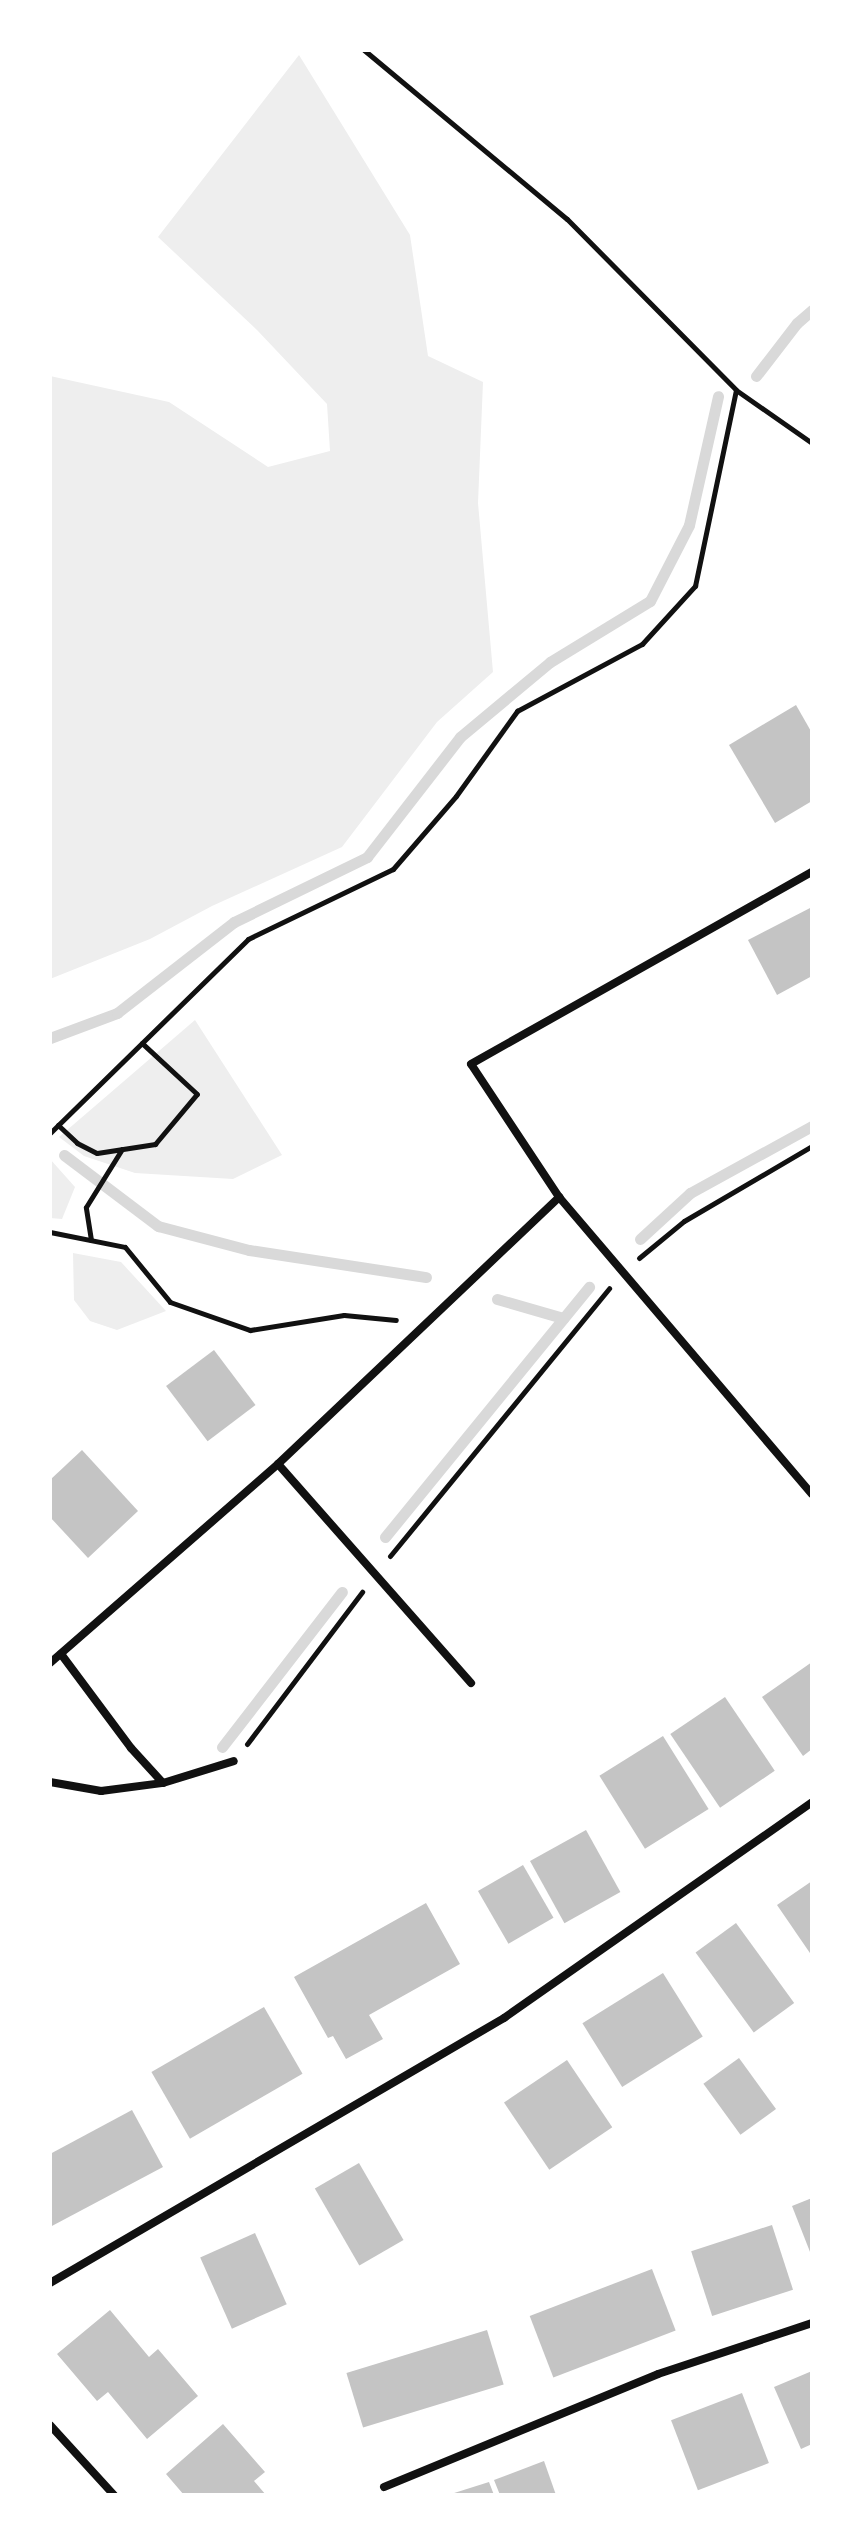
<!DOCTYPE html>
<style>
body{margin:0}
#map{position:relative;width:862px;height:2545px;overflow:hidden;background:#fff;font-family:"Times New Roman",serif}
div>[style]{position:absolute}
.green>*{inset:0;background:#eee}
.stream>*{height:11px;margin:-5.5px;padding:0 5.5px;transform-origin:5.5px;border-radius:5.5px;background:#d9d9d9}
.building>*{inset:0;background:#c4c4c4;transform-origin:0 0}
.path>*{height:5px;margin:-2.5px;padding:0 2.5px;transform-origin:2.5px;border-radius:2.5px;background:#111}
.minor>*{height:8px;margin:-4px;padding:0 4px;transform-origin:4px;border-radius:4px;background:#111}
span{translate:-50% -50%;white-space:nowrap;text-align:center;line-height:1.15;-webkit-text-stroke:7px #fff;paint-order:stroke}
.frame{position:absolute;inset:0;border:52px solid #fff;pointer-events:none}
</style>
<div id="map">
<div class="green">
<i style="clip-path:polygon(299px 55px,410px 235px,428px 356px,483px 382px,478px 503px,493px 672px,437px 722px,342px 847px,212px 906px,150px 939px,50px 979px,50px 376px,169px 402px,268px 467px,330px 451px,327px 404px,257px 330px,158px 237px)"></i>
<i style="clip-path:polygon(195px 1020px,282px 1155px,233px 1179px,135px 1173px,84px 1156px,59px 1137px)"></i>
<i style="clip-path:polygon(50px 1159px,75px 1187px,62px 1219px,50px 1218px)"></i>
<i style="clip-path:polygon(73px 1253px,121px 1262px,166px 1311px,117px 1330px,90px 1321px,74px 1300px)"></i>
</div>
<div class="stream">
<i style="left:756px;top:376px;width:67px;rotate:-52.3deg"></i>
<i style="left:797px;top:323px;width:20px;rotate:-41deg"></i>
<i style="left:50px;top:1038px;width:72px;rotate:-20.5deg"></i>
<i style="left:117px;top:1013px;width:148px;rotate:-37.9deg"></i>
<i style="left:234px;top:922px;width:148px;rotate:-26deg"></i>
<i style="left:367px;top:857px;width:152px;rotate:-52.2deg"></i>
<i style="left:460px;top:737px;width:117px;rotate:-39.8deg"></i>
<i style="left:550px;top:662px;width:117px;rotate:-31.4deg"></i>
<i style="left:650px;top:601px;width:85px;rotate:-62.8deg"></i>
<i style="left:689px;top:525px;width:132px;rotate:-77.3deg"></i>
<i style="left:64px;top:1155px;width:118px;rotate:37.1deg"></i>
<i style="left:158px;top:1226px;width:94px;rotate:14.8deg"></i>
<i style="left:249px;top:1250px;width:179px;rotate:8.7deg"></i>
<i style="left:640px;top:1239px;width:68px;rotate:-42.6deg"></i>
<i style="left:690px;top:1193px;width:139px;rotate:-28.8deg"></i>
<i style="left:497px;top:1299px;width:69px;rotate:16.1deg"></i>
<i style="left:385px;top:1537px;width:323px;rotate:-50.8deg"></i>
<i style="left:222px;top:1747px;width:196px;rotate:-52.3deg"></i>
</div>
<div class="building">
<i style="clip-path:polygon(796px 705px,812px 733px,812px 801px,775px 823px,729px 745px)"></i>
<i style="clip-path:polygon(812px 907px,812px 976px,777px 995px,748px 940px)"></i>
<i style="left:214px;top:1350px;width:69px;height:60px;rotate:53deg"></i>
<i style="clip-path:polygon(82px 1450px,138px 1511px,88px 1558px,50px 1517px,50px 1480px)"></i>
<i style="clip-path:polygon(812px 1662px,812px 1749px,803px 1756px,762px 1697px)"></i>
<i style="left:725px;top:1697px;width:89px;height:66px;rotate:56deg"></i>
<i style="left:663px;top:1736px;width:86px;height:75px;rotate:58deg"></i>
<i style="left:586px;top:1830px;width:71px;height:64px;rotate:61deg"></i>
<i style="left:523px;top:1865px;width:61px;height:52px;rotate:60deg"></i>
<i style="clip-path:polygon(812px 1881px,812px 1956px,777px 1905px)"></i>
<i style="clip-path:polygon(426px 1903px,460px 1964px,369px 2015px,383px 2039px,346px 2059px,333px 2036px,328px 2038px,294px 1977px)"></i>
<i style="left:736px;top:1923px;width:99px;height:50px;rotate:54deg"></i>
<i style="left:663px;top:1973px;width:75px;height:95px;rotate:58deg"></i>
<i style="left:264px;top:2007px;width:77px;height:130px;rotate:60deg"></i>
<i style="left:739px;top:2058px;width:63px;height:44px;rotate:54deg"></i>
<i style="left:567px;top:2060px;width:81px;height:76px;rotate:56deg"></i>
<i style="clip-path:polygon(132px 2110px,163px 2167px,50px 2227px,50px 2154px)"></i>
<i style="left:359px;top:2163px;width:89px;height:51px;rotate:60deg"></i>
<i style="clip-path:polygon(812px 2198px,812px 2257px,792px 2206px)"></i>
<i style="left:772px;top:2225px;width:68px;height:85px;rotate:72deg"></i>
<i style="left:255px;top:2233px;width:78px;height:60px;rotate:66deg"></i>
<i style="left:652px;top:2269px;width:66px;height:131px;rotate:69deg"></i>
<i style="clip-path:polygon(110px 2310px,149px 2357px,158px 2349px,198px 2396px,147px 2439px,108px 2392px,97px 2401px,57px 2354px)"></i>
<i style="left:487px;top:2330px;width:57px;height:147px;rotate:73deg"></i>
<i style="clip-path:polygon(812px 2371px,812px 2444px,801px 2449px,774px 2387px)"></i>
<i style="left:742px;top:2393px;width:75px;height:76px;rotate:69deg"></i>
<i style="clip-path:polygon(223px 2424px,265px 2472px,254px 2481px,266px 2495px,184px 2495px,166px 2474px)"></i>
<i style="clip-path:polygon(544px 2461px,556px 2495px,500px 2495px,494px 2480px)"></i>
<i style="clip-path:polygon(489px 2482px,494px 2495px,451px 2495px,451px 2494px)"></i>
</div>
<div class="path">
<i style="left:364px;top:50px;width:264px;rotate:39.8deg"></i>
<i style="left:567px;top:219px;width:240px;rotate:45.3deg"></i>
<i style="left:736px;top:390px;width:93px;rotate:34.9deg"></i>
<i style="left:58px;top:1125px;width:26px;rotate:43deg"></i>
<i style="left:77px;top:1143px;width:22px;rotate:27deg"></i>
<i style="left:97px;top:1153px;width:59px;rotate:-8.8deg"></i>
<i style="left:155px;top:1144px;width:65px;rotate:-50deg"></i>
<i style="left:197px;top:1094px;width:75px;rotate:-137.2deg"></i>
<i style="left:50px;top:1133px;width:277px;rotate:-44.4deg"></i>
<i style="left:248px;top:939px;width:161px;rotate:-25.8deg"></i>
<i style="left:393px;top:869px;width:96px;rotate:-49.2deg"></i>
<i style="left:456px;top:796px;width:105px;rotate:-54.3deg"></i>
<i style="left:517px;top:711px;width:142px;rotate:-28.2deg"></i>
<i style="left:642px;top:644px;width:79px;rotate:-47.6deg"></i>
<i style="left:695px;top:586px;width:200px;rotate:-78.2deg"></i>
<i style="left:50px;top:1232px;width:76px;rotate:11.3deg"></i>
<i style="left:125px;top:1247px;width:71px;rotate:50.7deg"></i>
<i style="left:170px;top:1302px;width:85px;rotate:19.3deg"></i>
<i style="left:250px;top:1330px;width:95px;rotate:-9.1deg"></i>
<i style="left:344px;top:1315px;width:52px;rotate:5.5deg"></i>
<i style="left:91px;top:1240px;width:33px;rotate:-99deg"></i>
<i style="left:86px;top:1207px;width:68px;rotate:-58.2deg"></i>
<i style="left:639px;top:1258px;width:58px;rotate:-39.4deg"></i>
<i style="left:684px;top:1221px;width:148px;rotate:-30.4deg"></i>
<i style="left:390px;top:1556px;width:346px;rotate:-50.7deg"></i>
<i style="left:247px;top:1744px;width:191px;rotate:-52.9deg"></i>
</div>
<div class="minor">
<i style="left:559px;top:1197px;width:390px;rotate:49.6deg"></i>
<i style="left:278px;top:1464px;width:292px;rotate:48.6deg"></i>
<i style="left:61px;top:1654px;width:117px;rotate:53.3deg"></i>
<i style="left:131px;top:1748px;width:47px;rotate:47.6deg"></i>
<i style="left:50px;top:1663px;width:303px;rotate:-41.1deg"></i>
<i style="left:278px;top:1464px;width:388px;rotate:-43.5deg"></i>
<i style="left:559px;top:1197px;width:159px;rotate:-123.5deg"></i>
<i style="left:471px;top:1064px;width:391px;rotate:-29.4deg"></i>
<i style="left:50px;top:1782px;width:52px;rotate:10deg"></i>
<i style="left:101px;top:1791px;width:63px;rotate:-7.4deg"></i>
<i style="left:163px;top:1783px;width:74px;rotate:-17.2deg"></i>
<i style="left:50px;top:2283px;width:526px;rotate:-30.27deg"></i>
<i style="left:504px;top:2018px;width:376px;rotate:-35deg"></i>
<i style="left:50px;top:2425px;width:95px;rotate:47.6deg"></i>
<i style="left:384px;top:2487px;width:296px;rotate:-22.4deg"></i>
<i style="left:658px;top:2374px;width:162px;rotate:-18.3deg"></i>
</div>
<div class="frame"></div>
</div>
